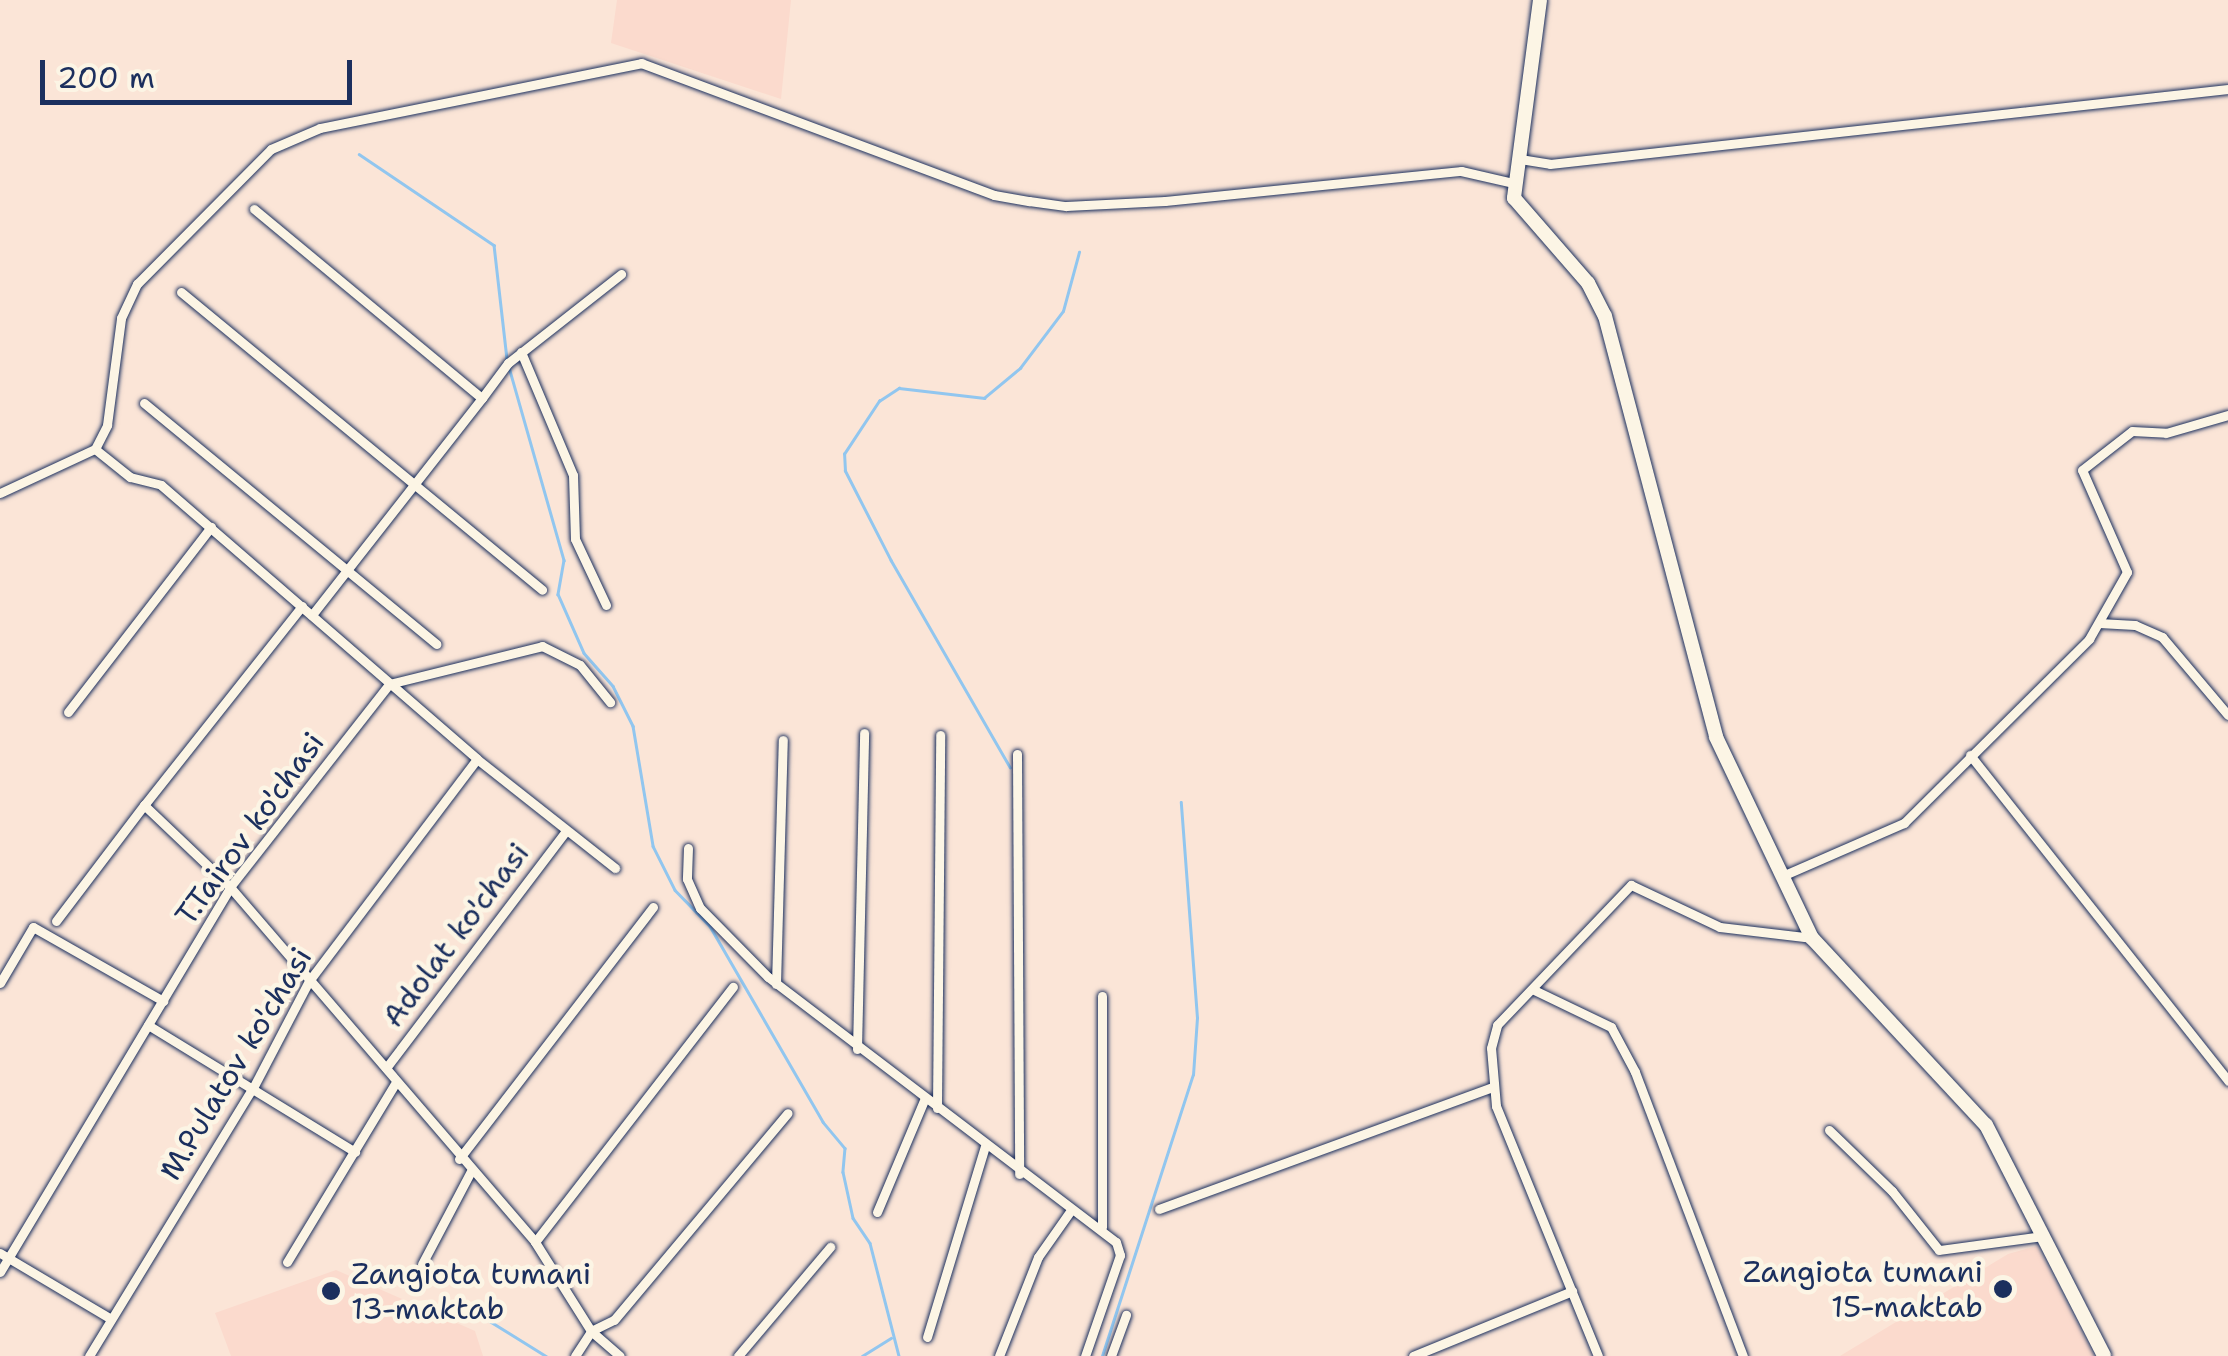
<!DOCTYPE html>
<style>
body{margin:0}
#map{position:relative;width:2228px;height:1356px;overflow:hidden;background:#fbe5d7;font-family:"Shantell Sans",sans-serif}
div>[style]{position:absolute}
.built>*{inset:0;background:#fbdacd}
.stream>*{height:2.5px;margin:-1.25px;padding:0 1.25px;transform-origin:1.25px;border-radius:1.25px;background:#91c6ef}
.roads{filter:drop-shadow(0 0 2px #1b2f5e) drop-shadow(0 0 2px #1b2f5e)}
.street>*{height:9px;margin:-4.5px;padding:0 4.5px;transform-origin:4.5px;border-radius:4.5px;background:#fcf5e5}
.secondary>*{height:14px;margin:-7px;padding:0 7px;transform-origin:7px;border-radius:7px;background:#fcf5e5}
.dots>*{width:28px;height:28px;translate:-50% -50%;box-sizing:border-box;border:5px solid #fcf5e5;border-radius:50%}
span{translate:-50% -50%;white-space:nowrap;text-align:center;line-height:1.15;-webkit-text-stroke:9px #fcf5e5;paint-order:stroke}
.street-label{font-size:30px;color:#1b2f5e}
.poi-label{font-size:30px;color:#1b2f5e}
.right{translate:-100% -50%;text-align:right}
.left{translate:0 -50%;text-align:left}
.scale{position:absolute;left:40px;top:60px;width:312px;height:45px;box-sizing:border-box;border:5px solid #1b2f5e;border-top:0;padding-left:12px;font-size:30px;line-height:35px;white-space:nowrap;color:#1b2f5e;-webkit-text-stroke:8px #fcf5e5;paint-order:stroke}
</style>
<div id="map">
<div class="built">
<i style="clip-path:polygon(617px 0,791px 0,781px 99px,611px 43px)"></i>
<i style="clip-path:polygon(2037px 1246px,2094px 1356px,1840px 1356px,2008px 1254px)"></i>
<i style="clip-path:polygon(336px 1270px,475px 1331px,483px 1356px,231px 1356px,215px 1313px)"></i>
</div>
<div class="stream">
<i style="left:359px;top:154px;width:163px;rotate:34deg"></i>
<i style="left:494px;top:245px;width:115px;rotate:83.5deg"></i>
<i style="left:509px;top:367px;width:201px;rotate:74.1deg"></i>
<i style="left:564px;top:560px;width:35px;rotate:100deg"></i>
<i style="left:558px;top:594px;width:64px;rotate:66.2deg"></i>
<i style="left:584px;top:653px;width:44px;rotate:48.7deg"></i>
<i style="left:613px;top:686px;width:45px;rotate:63.4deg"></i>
<i style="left:633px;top:726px;width:122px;rotate:80.5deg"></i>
<i style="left:653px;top:846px;width:49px;rotate:63.4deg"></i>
<i style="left:675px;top:890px;width:50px;rotate:45.8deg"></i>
<i style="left:710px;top:926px;width:226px;rotate:60deg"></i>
<i style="left:823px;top:1122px;width:34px;rotate:50deg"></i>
<i style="left:845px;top:1148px;width:24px;rotate:95deg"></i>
<i style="left:843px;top:1172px;width:47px;rotate:77.7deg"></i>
<i style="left:853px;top:1218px;width:30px;rotate:56deg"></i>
<i style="left:870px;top:1243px;width:117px;rotate:75.6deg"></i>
<i style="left:1010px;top:768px;width:239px;rotate:-119.9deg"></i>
<i style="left:891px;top:561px;width:101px;rotate:-117.1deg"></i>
<i style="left:845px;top:471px;width:17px;rotate:-93deg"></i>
<i style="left:844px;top:454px;width:64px;rotate:-56.6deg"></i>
<i style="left:879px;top:401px;width:24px;rotate:-33deg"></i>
<i style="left:899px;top:388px;width:86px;rotate:6.7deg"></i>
<i style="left:984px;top:398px;width:47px;rotate:-39.8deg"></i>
<i style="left:1020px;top:368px;width:71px;rotate:-53deg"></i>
<i style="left:1063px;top:311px;width:61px;rotate:-74.8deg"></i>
<i style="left:467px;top:1307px;width:93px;rotate:31.8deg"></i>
<i style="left:862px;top:1356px;width:34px;rotate:-32deg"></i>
<i style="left:1102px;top:1356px;width:295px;rotate:-72.1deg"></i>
<i style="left:1193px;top:1075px;width:57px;rotate:-86deg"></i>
<i style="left:1197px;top:1018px;width:216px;rotate:-94.3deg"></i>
</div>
<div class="roads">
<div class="street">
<i style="left:1520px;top:159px;width:30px;rotate:9deg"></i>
<i style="left:1550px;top:164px;width:682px;rotate:-6.31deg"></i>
<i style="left:254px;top:209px;width:296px;rotate:39.7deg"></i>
<i style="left:482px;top:398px;width:276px;rotate:128.1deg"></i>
<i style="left:181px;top:292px;width:468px;rotate:39.5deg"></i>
<i style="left:521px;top:352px;width:134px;rotate:67.1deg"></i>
<i style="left:573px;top:475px;width:64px;rotate:88.2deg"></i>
<i style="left:575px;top:539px;width:73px;rotate:64.8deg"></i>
<i style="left:482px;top:398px;width:44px;rotate:-53.4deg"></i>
<i style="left:508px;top:363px;width:144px;rotate:-38.2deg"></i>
<i style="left:144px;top:403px;width:379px;rotate:39.5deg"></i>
<i style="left:95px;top:449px;width:45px;rotate:38.7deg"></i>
<i style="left:130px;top:477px;width:32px;rotate:14deg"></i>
<i style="left:161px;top:485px;width:418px;rotate:40.9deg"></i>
<i style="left:477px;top:759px;width:176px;rotate:38.3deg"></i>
<i style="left:0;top:493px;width:105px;rotate:-24.9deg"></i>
<i style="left:95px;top:449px;width:27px;rotate:-63deg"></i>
<i style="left:107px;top:425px;width:108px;rotate:-82.5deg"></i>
<i style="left:121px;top:318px;width:38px;rotate:-65deg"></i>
<i style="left:137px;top:284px;width:190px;rotate:-45.2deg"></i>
<i style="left:271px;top:149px;width:53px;rotate:-23.2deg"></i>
<i style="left:320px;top:128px;width:328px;rotate:-11.4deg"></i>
<i style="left:641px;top:63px;width:377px;rotate:20.5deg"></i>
<i style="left:994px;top:195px;width:36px;rotate:10deg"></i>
<i style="left:1029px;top:201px;width:37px;rotate:8deg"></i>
<i style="left:1066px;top:206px;width:99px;rotate:-2.9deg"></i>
<i style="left:1165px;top:201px;width:298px;rotate:-5.8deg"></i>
<i style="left:1461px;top:171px;width:53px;rotate:13deg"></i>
<i style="left:302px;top:606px;width:254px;rotate:128.4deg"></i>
<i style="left:144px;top:805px;width:119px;rotate:43.6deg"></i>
<i style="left:230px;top:887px;width:468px;rotate:49.3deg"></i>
<i style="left:535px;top:1242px;width:105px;rotate:57.8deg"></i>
<i style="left:591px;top:1331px;width:38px;rotate:41deg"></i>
<i style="left:2099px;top:623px;width:36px;rotate:3deg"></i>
<i style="left:2135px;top:625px;width:30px;rotate:24deg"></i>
<i style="left:2162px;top:637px;width:102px;rotate:49.8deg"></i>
<i style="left:68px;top:712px;width:234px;rotate:-52.3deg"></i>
<i style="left:1017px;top:754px;width:420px;rotate:89.7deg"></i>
<i style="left:1970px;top:755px;width:416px;rotate:51.6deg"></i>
<i style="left:688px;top:848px;width:31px;rotate:92deg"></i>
<i style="left:687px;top:879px;width:32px;rotate:66deg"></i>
<i style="left:700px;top:908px;width:97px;rotate:45.4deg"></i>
<i style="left:768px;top:977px;width:437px;rotate:37.3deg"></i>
<i style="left:1116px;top:1242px;width:14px;rotate:73deg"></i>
<i style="left:1120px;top:1255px;width:107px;rotate:109.1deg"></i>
<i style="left:1782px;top:876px;width:133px;rotate:-23.5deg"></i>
<i style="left:1904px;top:823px;width:261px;rotate:-44.8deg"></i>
<i style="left:2089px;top:639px;width:77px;rotate:-60.4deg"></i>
<i style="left:2127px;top:572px;width:111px;rotate:-113.8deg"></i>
<i style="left:2082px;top:470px;width:63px;rotate:-38deg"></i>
<i style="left:2132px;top:431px;width:34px;rotate:3deg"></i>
<i style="left:2166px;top:433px;width:65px;rotate:-16.2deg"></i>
<i style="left:56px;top:921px;width:146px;rotate:-52.8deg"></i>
<i style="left:0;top:983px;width:65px;rotate:-59.5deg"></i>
<i style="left:33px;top:927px;width:150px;rotate:29.6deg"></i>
<i style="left:776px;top:984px;width:244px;rotate:-88.4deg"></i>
<i style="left:1532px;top:989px;width:88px;rotate:25.7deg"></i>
<i style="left:1611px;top:1027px;width:51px;rotate:61.9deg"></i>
<i style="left:1635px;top:1072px;width:304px;rotate:69.2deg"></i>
<i style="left:148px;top:1025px;width:243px;rotate:31.5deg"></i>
<i style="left:857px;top:1049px;width:316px;rotate:-88.7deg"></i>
<i style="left:386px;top:1068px;width:298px;rotate:-52.8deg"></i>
<i style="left:937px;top:1108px;width:373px;rotate:-89.5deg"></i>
<i style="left:1829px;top:1130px;width:88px;rotate:44.1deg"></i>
<i style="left:1892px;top:1191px;width:75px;rotate:51.5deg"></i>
<i style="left:1939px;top:1250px;width:104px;rotate:-7.7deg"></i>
<i style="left:459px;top:1159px;width:318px;rotate:-52.4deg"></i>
<i style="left:1159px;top:1209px;width:355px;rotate:-20.1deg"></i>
<i style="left:877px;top:1212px;width:124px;rotate:-67.2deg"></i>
<i style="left:1102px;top:1227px;width:231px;rotate:-90deg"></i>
<i style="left:535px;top:1242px;width:323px;rotate:-52.2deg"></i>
<i style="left:0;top:1253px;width:129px;rotate:30.7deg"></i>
<i style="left:287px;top:1262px;width:208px;rotate:-58.8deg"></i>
<i style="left:422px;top:1264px;width:105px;rotate:-62.2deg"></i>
<i style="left:0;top:1272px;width:448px;rotate:-59.1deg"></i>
<i style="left:230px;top:887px;width:258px;rotate:-51.9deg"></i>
<i style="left:389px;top:684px;width:158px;rotate:-13.9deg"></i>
<i style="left:542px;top:646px;width:42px;rotate:26.6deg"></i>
<i style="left:580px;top:665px;width:48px;rotate:51deg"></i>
<i style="left:927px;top:1337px;width:200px;rotate:-73.1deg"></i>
<i style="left:89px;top:1356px;width:316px;rotate:-58.6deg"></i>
<i style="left:254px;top:1086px;width:119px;rotate:-62.4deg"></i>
<i style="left:309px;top:981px;width:278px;rotate:-52.9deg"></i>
<i style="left:575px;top:1356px;width:30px;rotate:-57deg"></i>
<i style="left:591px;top:1331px;width:25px;rotate:-26deg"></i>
<i style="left:614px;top:1320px;width:270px;rotate:-50deg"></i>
<i style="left:738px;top:1356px;width:143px;rotate:-49.8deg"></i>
<i style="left:999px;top:1356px;width:106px;rotate:-68.5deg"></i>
<i style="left:1038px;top:1257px;width:57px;rotate:-54.9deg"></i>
<i style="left:1111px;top:1356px;width:44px;rotate:-69.9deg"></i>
<i style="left:1413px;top:1356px;width:172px;rotate:-22.2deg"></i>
<i style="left:1598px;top:1356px;width:270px;rotate:-112.2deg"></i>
<i style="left:1496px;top:1106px;width:58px;rotate:-94.9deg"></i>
<i style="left:1491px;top:1048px;width:24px;rotate:-75deg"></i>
<i style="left:1497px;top:1025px;width:194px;rotate:-46.3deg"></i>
<i style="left:1631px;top:885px;width:98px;rotate:25.3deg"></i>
<i style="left:1720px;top:927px;width:93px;rotate:6.8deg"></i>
</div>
<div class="secondary">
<i style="left:1540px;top:0;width:200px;rotate:97.5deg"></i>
<i style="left:1514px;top:198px;width:113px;rotate:49deg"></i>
<i style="left:1588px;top:283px;width:37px;rotate:63deg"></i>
<i style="left:1605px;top:316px;width:435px;rotate:75.2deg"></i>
<i style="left:1716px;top:737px;width:223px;rotate:64.5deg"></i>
<i style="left:1812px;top:938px;width:255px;rotate:47.1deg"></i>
<i style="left:1986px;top:1125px;width:259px;rotate:62.9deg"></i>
</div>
</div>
<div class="dots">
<i style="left:2003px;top:1289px;background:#1b2f5e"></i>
<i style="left:331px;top:1291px;background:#1b2f5e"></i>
</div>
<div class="street-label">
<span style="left:250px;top:829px;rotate:-54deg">T.Tairov ko'chasi</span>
<span style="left:456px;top:935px;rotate:-53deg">Adolat ko'chasi</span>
<span style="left:236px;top:1064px;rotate:-59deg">M.Pulatov ko'chasi</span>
</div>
<div class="poi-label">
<span class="right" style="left:1983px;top:1289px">Zangiota tumani<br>15-maktab</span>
<span class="left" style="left:351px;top:1291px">Zangiota tumani<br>13-maktab</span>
</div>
<div class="scale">200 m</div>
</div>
